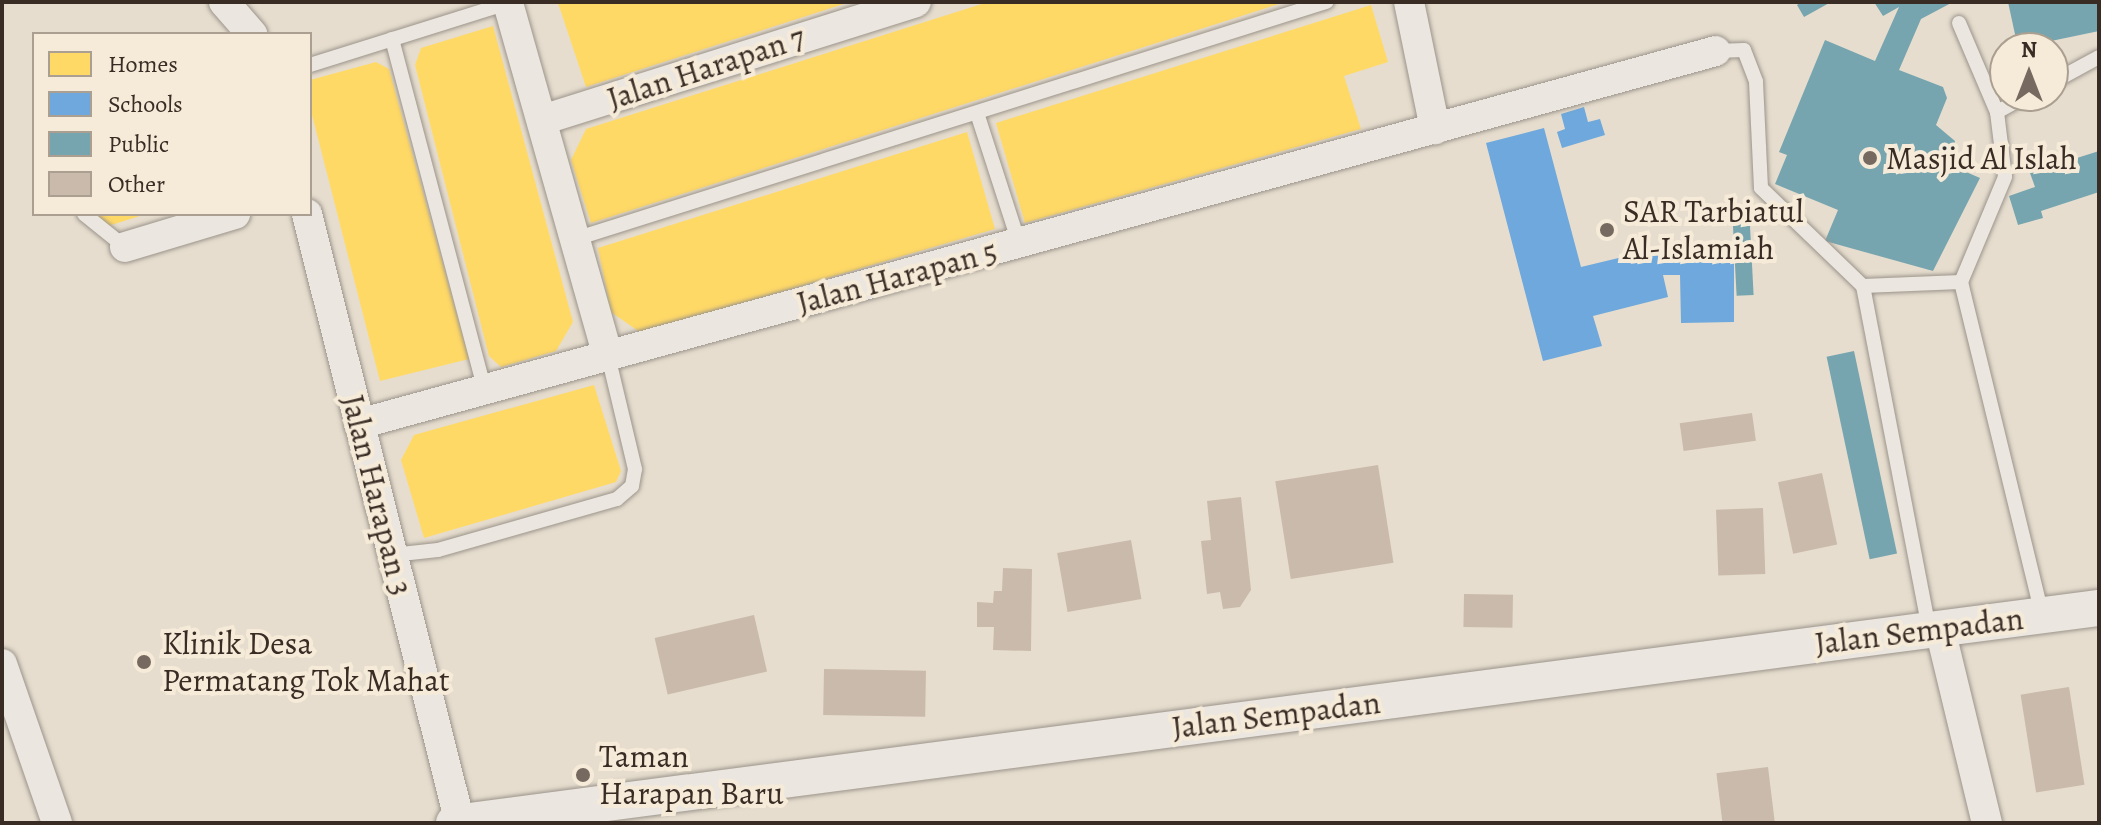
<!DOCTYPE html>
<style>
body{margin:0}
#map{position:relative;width:2101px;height:825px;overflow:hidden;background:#e6ddce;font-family:Alegreya,serif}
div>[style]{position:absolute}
.homes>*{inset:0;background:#ffd966}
.schools>*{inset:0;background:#6fa8dc}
.public>*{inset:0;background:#76a5af;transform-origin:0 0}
.building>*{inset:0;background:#cabaab;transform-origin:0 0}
.roads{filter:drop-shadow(0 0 2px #9b948b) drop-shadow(0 0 2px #9b948b)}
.service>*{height:14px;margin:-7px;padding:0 7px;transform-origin:7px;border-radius:7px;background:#ebe6df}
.minor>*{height:30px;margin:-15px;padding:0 15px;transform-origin:15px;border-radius:15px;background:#ebe6df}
.tertiary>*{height:36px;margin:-18px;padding:0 18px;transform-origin:18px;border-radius:18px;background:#ebe6df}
.dots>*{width:22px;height:22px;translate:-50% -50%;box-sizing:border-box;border:4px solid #f6ebd8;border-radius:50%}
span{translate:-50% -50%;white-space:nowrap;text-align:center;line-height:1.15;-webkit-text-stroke:8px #f6ebd8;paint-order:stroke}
.street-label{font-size:32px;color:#392c25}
.poi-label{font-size:32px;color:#392c25}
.left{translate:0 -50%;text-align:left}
.frame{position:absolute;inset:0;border:4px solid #392c25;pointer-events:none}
.legend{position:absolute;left:32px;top:32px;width:280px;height:184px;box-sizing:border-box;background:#f6ebd8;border:2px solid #aa9f90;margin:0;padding:10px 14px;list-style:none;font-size:24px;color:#392c25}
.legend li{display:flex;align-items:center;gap:16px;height:40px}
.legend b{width:40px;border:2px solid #aa9f90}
.north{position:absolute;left:1989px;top:32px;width:80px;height:80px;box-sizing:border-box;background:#f6ebd8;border:2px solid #aa9f90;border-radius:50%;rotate:0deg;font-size:22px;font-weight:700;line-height:32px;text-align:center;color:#392c25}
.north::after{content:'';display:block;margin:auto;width:28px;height:36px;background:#766a60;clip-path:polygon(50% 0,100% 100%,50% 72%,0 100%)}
</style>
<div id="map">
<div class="homes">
<i style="clip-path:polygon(850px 2px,586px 87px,558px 3px,562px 2px)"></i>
<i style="clip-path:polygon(988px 2px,1282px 3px,591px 223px,571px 160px,586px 129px)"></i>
<i style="clip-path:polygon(1371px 5px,1388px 62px,1344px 76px,1361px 129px,1025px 223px,996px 123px)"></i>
<i style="clip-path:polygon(493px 26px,573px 322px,556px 351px,501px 367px,489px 356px,415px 65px,421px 48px)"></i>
<i style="clip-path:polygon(376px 62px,389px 69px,469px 359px,380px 381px,310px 107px,310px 80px)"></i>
<i style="clip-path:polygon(967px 132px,995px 229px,641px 333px,611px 312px,598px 248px)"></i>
<i style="clip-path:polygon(96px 214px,143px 214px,143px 215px,108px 226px)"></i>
<i style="clip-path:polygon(594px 385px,621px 471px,616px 482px,424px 538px,401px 460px,414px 435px)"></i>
</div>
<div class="schools">
<i style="clip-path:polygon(1584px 107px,1588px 122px,1600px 119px,1605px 135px,1562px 148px,1557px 132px,1565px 129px,1561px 114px)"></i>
<i style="clip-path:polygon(1544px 128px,1581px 267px,1656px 249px,1659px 258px,1680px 258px,1679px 247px,1734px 245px,1734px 322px,1681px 323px,1680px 275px,1663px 275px,1668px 297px,1593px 316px,1602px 346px,1543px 361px,1486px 143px)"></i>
</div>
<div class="public">
<i style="clip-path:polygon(1801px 2px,1831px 2px,1804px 17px,1797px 5px)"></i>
<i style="clip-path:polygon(1874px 2px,1953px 2px,1921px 19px,1899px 70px,1943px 87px,1947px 98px,1936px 125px,1955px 141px,1950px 165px,1980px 178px,1933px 271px,1825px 241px,1838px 210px,1775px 184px,1787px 155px,1779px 152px,1825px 40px,1875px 61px,1899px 7px,1883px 16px)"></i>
<i style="clip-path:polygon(2008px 2px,2099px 2px,2099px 31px,2018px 48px)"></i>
<i style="clip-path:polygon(2099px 151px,2099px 192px,2041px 211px,2043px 218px,2018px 225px,2009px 196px,2035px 187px,2030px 173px)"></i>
<i style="left:1749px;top:207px;width:88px;height:17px;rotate:87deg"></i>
<i style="left:1854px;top:351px;width:207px;height:28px;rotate:78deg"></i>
</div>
<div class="building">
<i style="left:1752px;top:413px;width:28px;height:73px;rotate:82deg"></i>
<i style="left:1378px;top:465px;width:99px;height:104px;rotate:81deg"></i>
<i style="left:1822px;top:473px;width:73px;height:45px;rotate:78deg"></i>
<i style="clip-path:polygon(1241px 497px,1251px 590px,1240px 607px,1223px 609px,1220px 592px,1207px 594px,1201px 541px,1211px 540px,1207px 501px)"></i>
<i style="left:1763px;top:508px;width:66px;height:47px;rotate:88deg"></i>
<i style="left:1131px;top:540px;width:60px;height:75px;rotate:80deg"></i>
<i style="clip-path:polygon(1003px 568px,1032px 569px,1031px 651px,993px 650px,994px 627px,977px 627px,977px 602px,993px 603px,994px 591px,1002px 591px)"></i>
<i style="left:1464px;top:594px;width:49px;height:33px;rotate:1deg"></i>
<i style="left:754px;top:615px;width:58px;height:102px;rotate:77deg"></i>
<i style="left:824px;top:669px;width:102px;height:46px;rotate:1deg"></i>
<i style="left:2069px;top:687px;width:99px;height:49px;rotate:81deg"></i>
<i style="left:1768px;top:767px;width:56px;height:52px;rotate:83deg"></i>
</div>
<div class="roads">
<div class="service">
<i style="left:1959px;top:23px;width:97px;rotate:66.9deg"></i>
<i style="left:1997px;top:112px;width:65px;rotate:83deg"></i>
<i style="left:2005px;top:177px;width:114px;rotate:112.7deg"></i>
<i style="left:1961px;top:282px;width:343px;rotate:76.3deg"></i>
<i style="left:392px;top:39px;width:363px;rotate:75.2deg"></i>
<i style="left:1716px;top:51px;width:28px;rotate:-2deg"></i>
<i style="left:1744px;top:50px;width:34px;rotate:69deg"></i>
<i style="left:1756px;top:82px;width:106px;rotate:87.3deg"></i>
<i style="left:1761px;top:188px;width:141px;rotate:43.9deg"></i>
<i style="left:1863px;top:286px;width:98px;rotate:-2.3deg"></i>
<i style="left:310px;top:65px;width:211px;rotate:-17.4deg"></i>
<i style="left:2053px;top:82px;width:52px;rotate:-28.5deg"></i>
<i style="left:1997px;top:112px;width:33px;rotate:-29deg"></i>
<i style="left:977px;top:113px;width:137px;rotate:72.1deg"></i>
<i style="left:84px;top:214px;width:53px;rotate:38.8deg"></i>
<i style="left:575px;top:239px;width:788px;rotate:-17.51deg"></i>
<i style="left:1863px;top:286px;width:350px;rotate:79.1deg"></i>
<i style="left:392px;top:555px;width:46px;rotate:-6.2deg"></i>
<i style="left:438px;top:550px;width:186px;rotate:-15.9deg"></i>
<i style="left:617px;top:499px;width:20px;rotate:-41deg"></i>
<i style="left:632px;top:486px;width:17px;rotate:-80deg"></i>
<i style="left:635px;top:469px;width:116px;rotate:-103.4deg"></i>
</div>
<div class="minor">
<i style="left:224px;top:2px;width:43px;rotate:48.8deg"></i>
<i style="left:1409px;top:2px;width:130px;rotate:78.4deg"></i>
<i style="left:508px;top:3px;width:367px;rotate:74.2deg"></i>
<i style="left:542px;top:120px;width:392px;rotate:-17.5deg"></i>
<i style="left:307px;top:214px;width:628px;rotate:75.9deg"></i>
<i style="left:125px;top:247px;width:115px;rotate:-16.7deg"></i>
<i style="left:359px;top:424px;width:1407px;rotate:-15.37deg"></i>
<i style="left:1940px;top:629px;width:200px;rotate:76.4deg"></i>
<i style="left:2px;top:664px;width:168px;rotate:70.9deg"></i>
</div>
<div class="tertiary">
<i style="left:454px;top:823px;width:1659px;rotate:-7.45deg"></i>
</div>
</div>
<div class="dots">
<i style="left:1870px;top:158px;background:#766a60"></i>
<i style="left:1607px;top:230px;background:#766a60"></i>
<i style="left:144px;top:662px;background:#766a60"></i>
<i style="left:583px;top:775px;background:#766a60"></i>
</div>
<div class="street-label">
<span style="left:706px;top:68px;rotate:-18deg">Jalan Harapan 7</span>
<span style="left:897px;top:277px;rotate:-15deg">Jalan Harapan 5</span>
<span style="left:377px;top:495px;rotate:76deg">Jalan Harapan 3</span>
<span style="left:1919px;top:631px;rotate:-7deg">Jalan Sempadan</span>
<span style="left:1276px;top:715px;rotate:-7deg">Jalan Sempadan</span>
</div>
<div class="poi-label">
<span class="left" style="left:1886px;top:158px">Masjid Al Islah</span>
<span class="left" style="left:1623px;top:230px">SAR Tarbiatul<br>Al-Islamiah</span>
<span class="left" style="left:162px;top:662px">Klinik Desa<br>Permatang Tok Mahat</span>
<span class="left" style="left:599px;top:775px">Taman<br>Harapan Baru</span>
</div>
<div class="frame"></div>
<ul class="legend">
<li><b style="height:22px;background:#ffd966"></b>Homes</li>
<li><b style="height:22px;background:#6fa8dc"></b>Schools</li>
<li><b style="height:22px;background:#76a5af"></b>Public</li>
<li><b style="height:22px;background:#cabaab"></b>Other</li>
</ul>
<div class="north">N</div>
</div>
